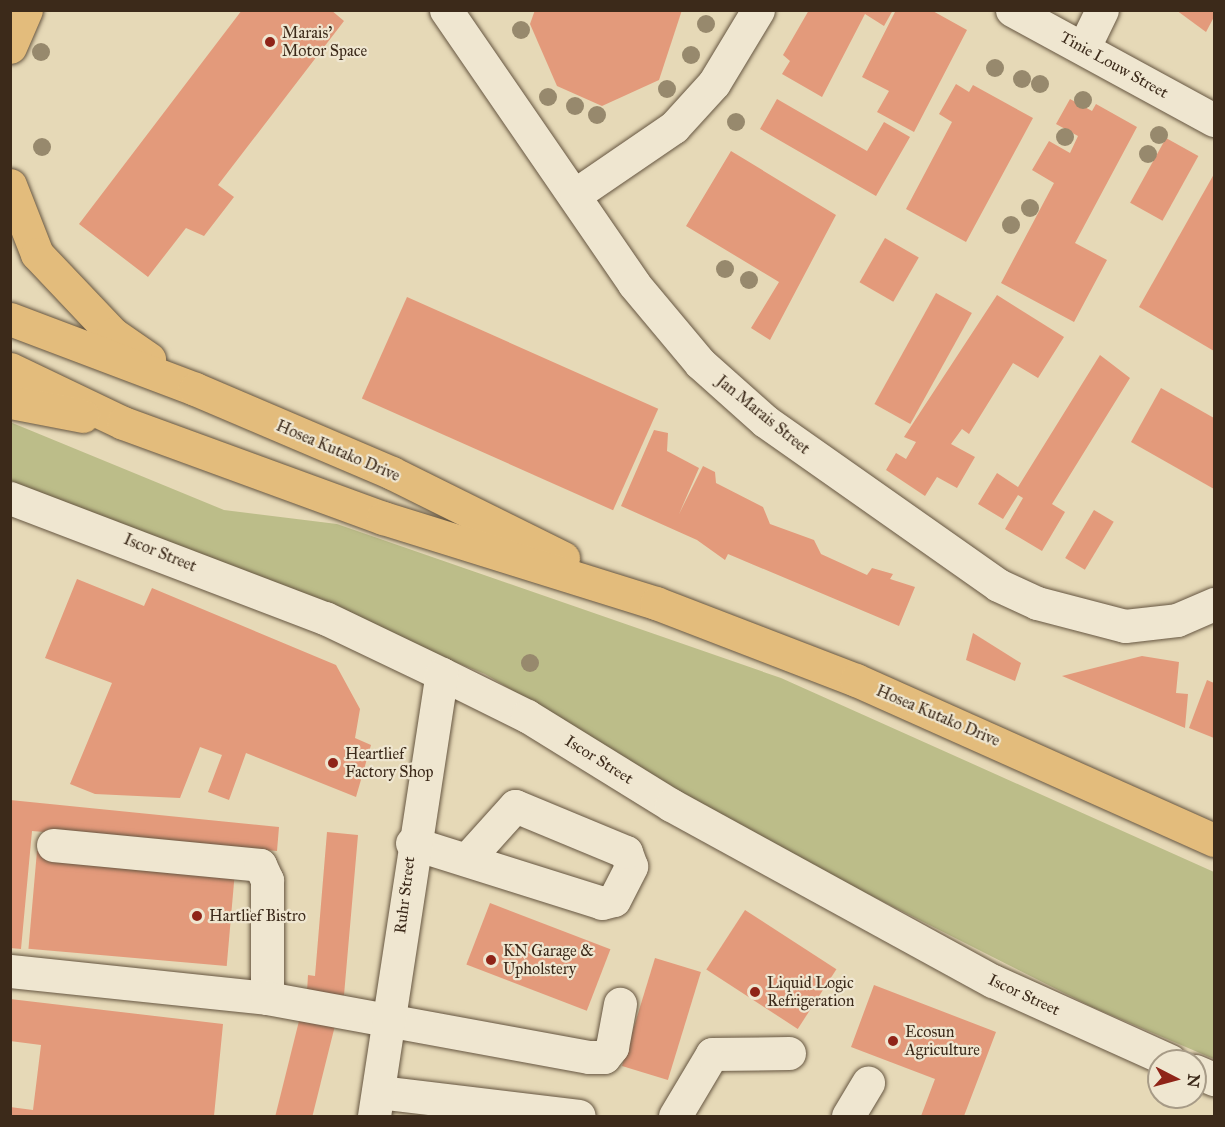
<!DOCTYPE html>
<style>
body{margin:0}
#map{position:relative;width:1225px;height:1127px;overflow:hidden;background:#e6d9b7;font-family:"IM FELL Great Primer",serif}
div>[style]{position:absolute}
.green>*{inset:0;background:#bcbd89}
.building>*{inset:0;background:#e39a7b;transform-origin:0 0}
.roads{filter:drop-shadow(0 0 2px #665641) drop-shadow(0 0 2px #665641)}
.minor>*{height:33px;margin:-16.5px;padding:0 16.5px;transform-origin:16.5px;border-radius:16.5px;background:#efe6d0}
.major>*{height:33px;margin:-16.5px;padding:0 16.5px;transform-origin:16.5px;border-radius:16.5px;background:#e3bc7c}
.trees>*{width:18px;height:18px;margin:-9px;border-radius:50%;background:#97896d}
.dots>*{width:16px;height:16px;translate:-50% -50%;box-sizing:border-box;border:3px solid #efe6d0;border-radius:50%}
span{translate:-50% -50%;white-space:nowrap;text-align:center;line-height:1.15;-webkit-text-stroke:4.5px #efe6d0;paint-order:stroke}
.poi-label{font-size:16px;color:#3c2a1a}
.left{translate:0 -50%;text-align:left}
.street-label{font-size:16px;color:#3c2a1a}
.frame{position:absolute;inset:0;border:12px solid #3c2a1a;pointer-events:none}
.north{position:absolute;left:1147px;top:1049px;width:60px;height:60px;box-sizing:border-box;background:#efe6d0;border:2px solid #a79b87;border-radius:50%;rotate:96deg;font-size:16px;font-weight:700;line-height:24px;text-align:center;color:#3c2a1a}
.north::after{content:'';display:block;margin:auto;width:21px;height:27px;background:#8f2418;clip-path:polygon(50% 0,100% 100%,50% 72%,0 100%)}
</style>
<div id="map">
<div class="green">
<i style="clip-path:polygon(10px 422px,224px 510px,337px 524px,781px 678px,1214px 872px,1214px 1059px,1092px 1007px,765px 842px,485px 674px,11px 485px)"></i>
</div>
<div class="building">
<i style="clip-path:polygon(242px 10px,331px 10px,344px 21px,218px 185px,234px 197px,204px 236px,186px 228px,148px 277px,79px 224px)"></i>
<i style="clip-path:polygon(535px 10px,682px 10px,659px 80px,602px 106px,557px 86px,530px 24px)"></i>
<i style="clip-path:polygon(809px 10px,893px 10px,884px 26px,865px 14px,822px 97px,782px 74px,790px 61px,783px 55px)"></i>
<i style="clip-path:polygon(896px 10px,931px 10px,967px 30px,914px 132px,877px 112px,889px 91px,862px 77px)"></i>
<i style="clip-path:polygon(1176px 10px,1214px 10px,1214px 17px,1206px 32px)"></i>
<i style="clip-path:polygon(956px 84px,969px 92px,973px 85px,1033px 118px,966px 242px,906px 209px,952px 122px,939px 114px)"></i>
<i style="clip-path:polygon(777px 99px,867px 151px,884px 122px,910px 137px,876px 196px,760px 129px)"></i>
<i style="clip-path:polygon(1070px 99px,1092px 111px,1096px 104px,1137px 127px,1075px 243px,1107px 260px,1074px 322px,1001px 283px,1054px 183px,1032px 170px,1049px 141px,1070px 153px,1078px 136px,1056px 124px)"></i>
<i style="left:1166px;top:138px;width:37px;height:74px;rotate:29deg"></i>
<i style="clip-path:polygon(731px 151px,836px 215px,770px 340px,751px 328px,779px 282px,686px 226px)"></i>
<i style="clip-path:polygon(1214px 174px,1214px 351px,1139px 307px)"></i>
<i style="left:885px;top:238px;width:39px;height:51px;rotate:30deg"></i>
<i style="left:936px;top:293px;width:41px;height:127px;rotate:29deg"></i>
<i style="clip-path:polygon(997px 295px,1064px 337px,1038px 378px,1013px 363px,969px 434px,962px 429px,951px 444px,975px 457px,957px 488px,937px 477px,925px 496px,886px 470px,896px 453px,906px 459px,916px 442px,904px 437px)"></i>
<i style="left:407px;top:297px;width:275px;height:111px;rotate:24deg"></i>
<i style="clip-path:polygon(1100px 355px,1130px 378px,1052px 504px,1065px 512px,1042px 551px,1005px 529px,1023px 498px,1018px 495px,1003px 519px,978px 504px,997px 473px,1018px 487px)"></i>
<i style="clip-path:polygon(1161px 388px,1214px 418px,1214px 489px,1131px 442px)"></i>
<i style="clip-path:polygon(654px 430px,668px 433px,667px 451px,699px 468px,679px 514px,703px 466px,715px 472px,716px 483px,763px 507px,770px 524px,814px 540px,821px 554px,867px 575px,872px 568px,893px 574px,890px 579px,915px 587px,899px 626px,728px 554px,725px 560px,697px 540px,621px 506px)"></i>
<i style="left:1094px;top:510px;width:23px;height:56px;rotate:31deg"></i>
<i style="clip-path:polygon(77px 579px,144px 606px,152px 588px,336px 665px,360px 709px,355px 738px,371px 745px,356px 797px,246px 753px,229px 800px,208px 792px,222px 755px,200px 747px,180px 798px,95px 794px,70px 784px,112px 683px,45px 658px)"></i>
<i style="clip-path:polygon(973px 633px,1021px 663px,1015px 681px,966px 660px)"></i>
<i style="clip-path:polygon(1142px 656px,1179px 662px,1176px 693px,1188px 694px,1185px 728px,1062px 676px)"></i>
<i style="clip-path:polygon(1207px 680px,1214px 683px,1214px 738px,1189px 728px)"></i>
<i style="clip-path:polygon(10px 800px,279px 827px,277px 851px,32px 831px,21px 949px,10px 948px)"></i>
<i style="clip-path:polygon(327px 832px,358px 835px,344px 995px,307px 992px,308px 975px,315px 976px)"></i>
<i style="left:37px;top:851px;width:199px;height:98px;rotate:5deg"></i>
<i style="left:490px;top:903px;width:129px;height:66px;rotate:21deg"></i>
<i style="left:745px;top:910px;width:109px;height:71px;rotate:33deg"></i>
<i style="left:655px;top:958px;width:48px;height:113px;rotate:17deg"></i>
<i style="clip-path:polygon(874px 985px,996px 1032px,964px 1116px,921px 1116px,935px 1079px,851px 1047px)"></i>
<i style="clip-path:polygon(10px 999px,223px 1024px,214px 1116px,10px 1116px,10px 1107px,33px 1110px,41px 1045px,10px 1041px)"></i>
<i style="left:302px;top:1009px;width:36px;height:110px;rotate:14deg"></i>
</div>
<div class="roads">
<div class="minor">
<i style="left:446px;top:10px;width:332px;rotate:55.5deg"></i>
<i style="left:634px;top:284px;width:103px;rotate:50.1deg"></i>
<i style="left:700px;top:363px;width:87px;rotate:41.7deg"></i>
<i style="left:765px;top:421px;width:285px;rotate:35.1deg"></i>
<i style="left:998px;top:585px;width:43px;rotate:24.8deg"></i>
<i style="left:1037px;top:603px;width:91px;rotate:14.6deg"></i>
<i style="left:1125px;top:626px;width:52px;rotate:-6.6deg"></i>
<i style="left:1177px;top:620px;width:40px;rotate:-23.4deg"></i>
<i style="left:1012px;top:10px;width:230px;rotate:28.6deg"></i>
<i style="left:1084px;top:47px;width:41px;rotate:-64.1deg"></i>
<i style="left:576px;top:194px;width:119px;rotate:-34.4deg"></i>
<i style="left:674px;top:127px;width:59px;rotate:-47.7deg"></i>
<i style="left:714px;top:83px;width:85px;rotate:-58.9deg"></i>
<i style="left:10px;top:498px;width:337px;rotate:20.9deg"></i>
<i style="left:325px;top:618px;width:130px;rotate:25.6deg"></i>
<i style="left:442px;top:674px;width:95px;rotate:26.3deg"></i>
<i style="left:527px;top:716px;width:169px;rotate:31.7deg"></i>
<i style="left:671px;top:805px;width:367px;rotate:28.7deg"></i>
<i style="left:993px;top:981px;width:194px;rotate:24.3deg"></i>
<i style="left:412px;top:843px;width:199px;rotate:17.5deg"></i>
<i style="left:602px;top:903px;width:12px;rotate:-14deg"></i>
<i style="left:614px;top:900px;width:38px;rotate:-63deg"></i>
<i style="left:631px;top:866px;width:15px;rotate:-110deg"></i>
<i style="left:626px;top:852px;width:120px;rotate:-157.5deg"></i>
<i style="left:515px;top:806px;width:69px;rotate:132deg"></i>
<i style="left:53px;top:845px;width:208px;rotate:5.5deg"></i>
<i style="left:260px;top:865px;width:17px;rotate:65deg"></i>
<i style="left:267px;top:880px;width:118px;rotate:90deg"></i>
<i style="left:10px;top:971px;width:258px;rotate:6deg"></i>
<i style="left:267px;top:998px;width:327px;rotate:10.4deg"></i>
<i style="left:589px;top:1057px;width:15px"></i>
<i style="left:604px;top:1057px;width:13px;rotate:-51deg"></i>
<i style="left:612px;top:1047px;width:44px;rotate:-79.5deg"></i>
<i style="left:1195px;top:1071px;width:21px;rotate:23deg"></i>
<i style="left:379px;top:1092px;width:201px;rotate:6.8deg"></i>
<i style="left:374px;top:1116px;width:447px;rotate:-81.3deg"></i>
<i style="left:675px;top:1116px;width:72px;rotate:-59.2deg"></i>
<i style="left:712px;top:1054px;width:77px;rotate:-0.7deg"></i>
<i style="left:848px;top:1116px;width:39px;rotate:-59deg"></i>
</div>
<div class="major">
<i style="left:10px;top:47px;width:40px;rotate:-66.6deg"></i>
<i style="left:10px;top:185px;width:74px;rotate:68.6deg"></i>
<i style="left:37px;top:254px;width:110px;rotate:46.5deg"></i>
<i style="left:113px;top:334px;width:44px;rotate:34.8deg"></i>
<i style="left:10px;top:319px;width:198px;rotate:20.7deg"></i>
<i style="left:195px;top:389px;width:214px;rotate:23.1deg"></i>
<i style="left:392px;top:473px;width:191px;rotate:26.4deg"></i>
<i style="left:10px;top:369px;width:125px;rotate:25.5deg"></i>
<i style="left:123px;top:423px;width:277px;rotate:20.1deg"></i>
<i style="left:383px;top:518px;width:286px;rotate:17.3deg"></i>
<i style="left:656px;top:603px;width:214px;rotate:21.1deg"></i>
<i style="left:856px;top:680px;width:392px;rotate:24.1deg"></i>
<i style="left:10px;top:402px;width:74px;rotate:10.9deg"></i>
</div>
</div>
<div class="trees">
<i style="left:706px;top:24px"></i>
<i style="left:521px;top:30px"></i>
<i style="left:41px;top:52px"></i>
<i style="left:691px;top:55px"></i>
<i style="left:995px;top:68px"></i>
<i style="left:1022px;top:79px"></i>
<i style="left:1040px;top:84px"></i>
<i style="left:667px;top:89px"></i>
<i style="left:548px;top:97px"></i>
<i style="left:1083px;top:100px"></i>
<i style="left:575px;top:106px"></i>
<i style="left:597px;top:115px"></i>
<i style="left:736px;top:122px"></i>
<i style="left:1159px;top:135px"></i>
<i style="left:1065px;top:137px"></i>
<i style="left:42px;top:147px"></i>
<i style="left:1148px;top:154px"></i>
<i style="left:1030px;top:208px"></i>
<i style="left:1011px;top:225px"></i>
<i style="left:725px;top:269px"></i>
<i style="left:749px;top:280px"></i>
<i style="left:530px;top:663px"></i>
</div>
<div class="dots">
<i style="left:270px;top:42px;background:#8f2418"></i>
<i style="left:333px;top:763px;background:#8f2418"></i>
<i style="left:197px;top:916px;background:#8f2418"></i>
<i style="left:491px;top:960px;background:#8f2418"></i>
<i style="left:755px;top:992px;background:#8f2418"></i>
<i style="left:893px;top:1041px;background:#8f2418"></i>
</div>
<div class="poi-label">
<span class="left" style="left:282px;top:42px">Marais'<br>Motor Space</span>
<span class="left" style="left:345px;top:763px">Heartlief<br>Factory Shop</span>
<span class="left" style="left:209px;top:916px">Hartlief Bistro</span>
<span class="left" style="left:503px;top:960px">KN Garage &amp;<br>Upholstery</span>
<span class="left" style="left:767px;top:992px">Liquid Logic<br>Refrigeration</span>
<span class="left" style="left:905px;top:1041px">Ecosun<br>Agriculture</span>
</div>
<div class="street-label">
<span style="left:1114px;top:65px;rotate:29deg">Tinie Louw Street</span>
<span style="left:763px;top:415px;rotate:39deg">Jan Marais Street</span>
<span style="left:338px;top:451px;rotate:23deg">Hosea Kutako Drive</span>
<span style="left:160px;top:553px;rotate:22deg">Iscor Street</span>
<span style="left:938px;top:716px;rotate:23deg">Hosea Kutako Drive</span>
<span style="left:599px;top:760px;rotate:32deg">Iscor Street</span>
<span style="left:405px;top:895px;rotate:-83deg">Ruhr Street</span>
<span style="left:1024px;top:995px;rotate:25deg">Iscor Street</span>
</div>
<div class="frame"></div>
<div class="north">N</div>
</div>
